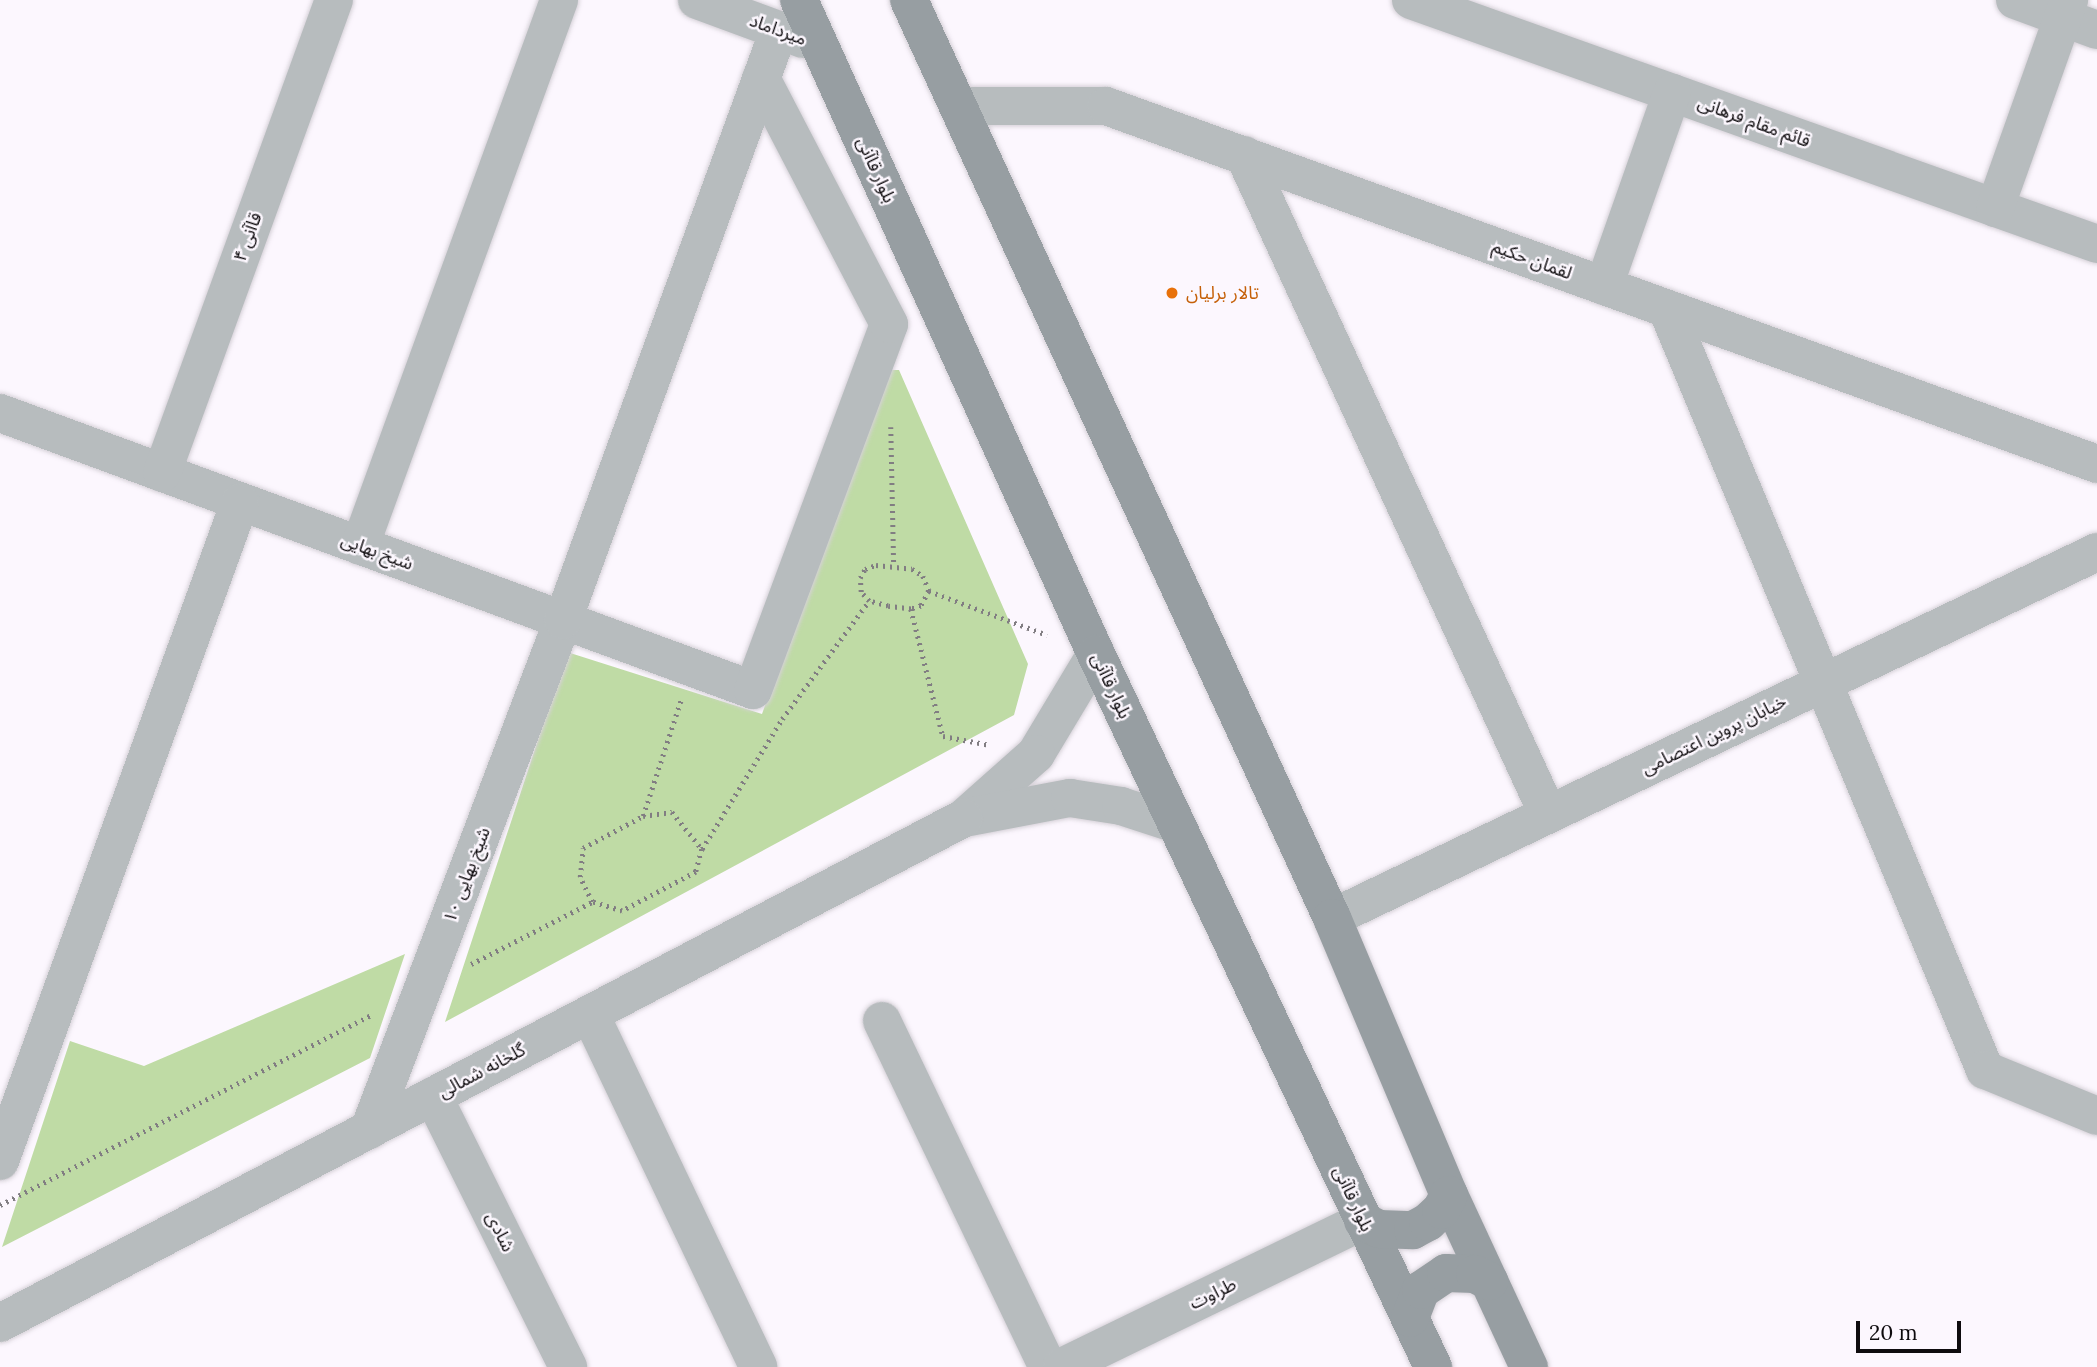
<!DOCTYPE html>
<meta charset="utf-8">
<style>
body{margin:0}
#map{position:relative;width:2097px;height:1367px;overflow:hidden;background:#fcf7fe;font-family:Lora,"Noto Sans Arabic",serif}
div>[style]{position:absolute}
.green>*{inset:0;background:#bfdba5}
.path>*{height:4.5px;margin-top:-2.25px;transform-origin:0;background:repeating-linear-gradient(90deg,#817d82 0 2px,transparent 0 7px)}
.roads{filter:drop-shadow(0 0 2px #d6d1d8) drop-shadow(0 0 2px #d6d1d8)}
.minor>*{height:38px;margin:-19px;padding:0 19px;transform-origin:19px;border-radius:19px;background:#b7bcbe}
.tertiary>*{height:38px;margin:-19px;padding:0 19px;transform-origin:19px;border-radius:19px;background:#b7bcbe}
.secondary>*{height:38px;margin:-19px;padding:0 19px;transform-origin:19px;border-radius:19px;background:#979ea2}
.dots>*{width:19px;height:19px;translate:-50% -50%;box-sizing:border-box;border:4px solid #fcf7fe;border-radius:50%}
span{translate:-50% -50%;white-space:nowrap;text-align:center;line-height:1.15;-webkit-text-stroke:5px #fcf7fe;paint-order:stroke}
.street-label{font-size:18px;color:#0e0b0e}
.food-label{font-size:18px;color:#c56008}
.left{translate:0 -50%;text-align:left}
.scale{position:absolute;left:1856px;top:1321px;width:105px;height:32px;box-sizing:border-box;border:4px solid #0e0b0e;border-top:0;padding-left:9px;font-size:21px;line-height:24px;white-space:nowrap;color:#0e0b0e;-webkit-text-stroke:5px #fcf7fe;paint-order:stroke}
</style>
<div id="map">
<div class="green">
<i style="clip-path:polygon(882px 370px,899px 370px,1028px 664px,1014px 715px,445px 1022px,567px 652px,762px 714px)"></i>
<i style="clip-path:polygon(405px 954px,370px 1058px,2px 1247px,70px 1041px,144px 1066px)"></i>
</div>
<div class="path">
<i style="left:891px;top:427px;width:139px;rotate:88.8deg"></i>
<i style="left:929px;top:591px;width:17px;rotate:118deg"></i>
<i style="left:921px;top:606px;width:10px;rotate:163deg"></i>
<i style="left:911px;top:609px;width:23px;rotate:-173deg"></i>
<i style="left:888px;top:606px;width:20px;rotate:-165deg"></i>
<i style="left:869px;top:601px;width:12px;rotate:-132deg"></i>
<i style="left:861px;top:592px;width:14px;rotate:-94deg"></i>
<i style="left:860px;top:578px;width:10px;rotate:-61deg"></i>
<i style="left:865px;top:569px;width:12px;rotate:-20deg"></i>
<i style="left:876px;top:565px;width:36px;rotate:6deg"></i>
<i style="left:912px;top:569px;width:13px;rotate:32deg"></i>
<i style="left:923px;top:576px;width:16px;rotate:68deg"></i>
<i style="left:929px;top:591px;width:126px;rotate:20.4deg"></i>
<i style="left:911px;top:609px;width:131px;rotate:75.9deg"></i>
<i style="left:943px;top:736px;width:48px;rotate:10.8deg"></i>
<i style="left:672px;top:812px;width:48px;rotate:51deg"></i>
<i style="left:702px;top:849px;width:24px;rotate:105deg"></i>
<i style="left:696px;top:872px;width:84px;rotate:152.2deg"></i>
<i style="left:622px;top:911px;width:31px;rotate:-163deg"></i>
<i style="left:592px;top:902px;width:28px;rotate:-116deg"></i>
<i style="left:580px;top:877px;width:29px;rotate:-84deg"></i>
<i style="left:583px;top:848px;width:68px;rotate:-28.1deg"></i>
<i style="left:643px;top:816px;width:29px;rotate:-8deg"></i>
<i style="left:643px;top:816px;width:122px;rotate:-71.9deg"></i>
<i style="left:702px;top:849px;width:153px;rotate:-58.4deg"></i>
<i style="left:782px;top:719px;width:147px;rotate:-53.6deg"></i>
<i style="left:471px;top:964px;width:136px;rotate:-27.1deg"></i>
<i style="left:0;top:1205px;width:419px;rotate:-27.1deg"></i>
</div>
<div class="roads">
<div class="minor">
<i style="left:697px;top:0;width:113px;rotate:20.2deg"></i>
<i style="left:1411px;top:0;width:728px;rotate:19.58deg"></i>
<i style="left:2015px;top:0;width:87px;rotate:20.1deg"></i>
<i style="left:1244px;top:155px;width:726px;rotate:65.24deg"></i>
<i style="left:1995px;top:208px;width:221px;rotate:-70.4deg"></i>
<i style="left:1604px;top:286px;width:205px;rotate:-70.6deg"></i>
<i style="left:1667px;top:309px;width:825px;rotate:67.32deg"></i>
<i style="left:1985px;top:1070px;width:121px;rotate:22.3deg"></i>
<i style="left:0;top:413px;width:802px;rotate:20.2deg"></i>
<i style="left:753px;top:690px;width:390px;rotate:-69.6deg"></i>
<i style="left:889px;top:324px;width:277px;rotate:-117.5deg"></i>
<i style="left:162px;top:473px;width:503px;rotate:-70.02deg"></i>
<i style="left:360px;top:546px;width:581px;rotate:-69.97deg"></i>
<i style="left:1096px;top:654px;width:117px;rotate:121deg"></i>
<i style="left:1036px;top:754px;width:96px;rotate:138.4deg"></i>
<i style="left:964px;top:818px;width:108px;rotate:-10.7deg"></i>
<i style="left:1070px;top:798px;width:52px;rotate:8.9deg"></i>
<i style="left:1121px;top:806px;width:58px;rotate:18.1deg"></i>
<i style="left:590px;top:1014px;width:391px;rotate:64.5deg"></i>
<i style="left:882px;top:1021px;width:384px;rotate:64.4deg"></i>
<i style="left:433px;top:1096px;width:303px;rotate:63.5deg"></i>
<i style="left:369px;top:1130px;width:546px;rotate:-69.17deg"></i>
<i style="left:563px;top:620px;width:628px;rotate:-69.89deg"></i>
<i style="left:0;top:1161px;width:701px;rotate:-69.99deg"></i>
<i style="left:0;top:1323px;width:1088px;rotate:-27.65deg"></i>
<i style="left:1062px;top:1367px;width:335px;rotate:-25.9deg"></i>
</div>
<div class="tertiary">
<i style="left:958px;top:106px;width:148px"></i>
<i style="left:1106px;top:106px;width:1054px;rotate:19.86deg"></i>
<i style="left:1332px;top:918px;width:848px;rotate:-25.57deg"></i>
</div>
<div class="secondary">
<i style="left:799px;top:0;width:718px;rotate:65.58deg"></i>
<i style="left:1096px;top:654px;width:789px;rotate:64.7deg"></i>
<i style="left:909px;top:0;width:1011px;rotate:65.26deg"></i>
<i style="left:1332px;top:918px;width:301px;rotate:67.1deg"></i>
<i style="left:1449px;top:1195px;width:190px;rotate:65.1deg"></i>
<i style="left:1363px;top:1221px;width:18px;rotate:27deg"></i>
<i style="left:1379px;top:1229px;width:34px;rotate:2deg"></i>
<i style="left:1413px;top:1230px;width:17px;rotate:-28deg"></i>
<i style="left:1428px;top:1222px;width:18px;rotate:-43deg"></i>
<i style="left:1441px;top:1210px;width:17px;rotate:-62deg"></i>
<i style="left:1410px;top:1318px;width:30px;rotate:-69deg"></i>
<i style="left:1421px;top:1290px;width:30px;rotate:-34deg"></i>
<i style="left:1446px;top:1273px;width:29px;rotate:2deg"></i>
<i style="left:1475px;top:1274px;width:16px;rotate:27deg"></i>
</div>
</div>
<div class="dots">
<i style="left:1172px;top:293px;background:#e8710a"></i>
</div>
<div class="street-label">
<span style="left:778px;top:30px;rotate:20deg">میرداماد</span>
<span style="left:1754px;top:122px;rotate:20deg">قائم مقام فرهانی</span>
<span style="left:876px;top:170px;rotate:66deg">بلوار قاآنی</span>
<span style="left:248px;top:237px;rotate:-70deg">قاآنی ۴</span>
<span style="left:1532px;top:260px;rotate:20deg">لقمان حکیم</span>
<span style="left:377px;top:552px;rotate:20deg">شیخ بهایی</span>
<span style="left:1111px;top:686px;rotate:65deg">بلوار قاآنی</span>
<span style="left:1714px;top:735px;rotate:-26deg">خیابان پروین اعتصامی</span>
<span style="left:467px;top:875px;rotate:-69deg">شیخ بهایی ۱۰</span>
<span style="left:482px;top:1071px;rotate:-28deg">گلخانه شمالی</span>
<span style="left:1353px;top:1199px;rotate:65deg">بلوار قاآنی</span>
<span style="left:500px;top:1232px;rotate:64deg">شادی</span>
<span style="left:1213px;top:1294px;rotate:-26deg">طراوت</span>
</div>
<div class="food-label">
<span class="left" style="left:1186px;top:293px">تالار برلیان</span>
</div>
<div class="scale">20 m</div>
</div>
